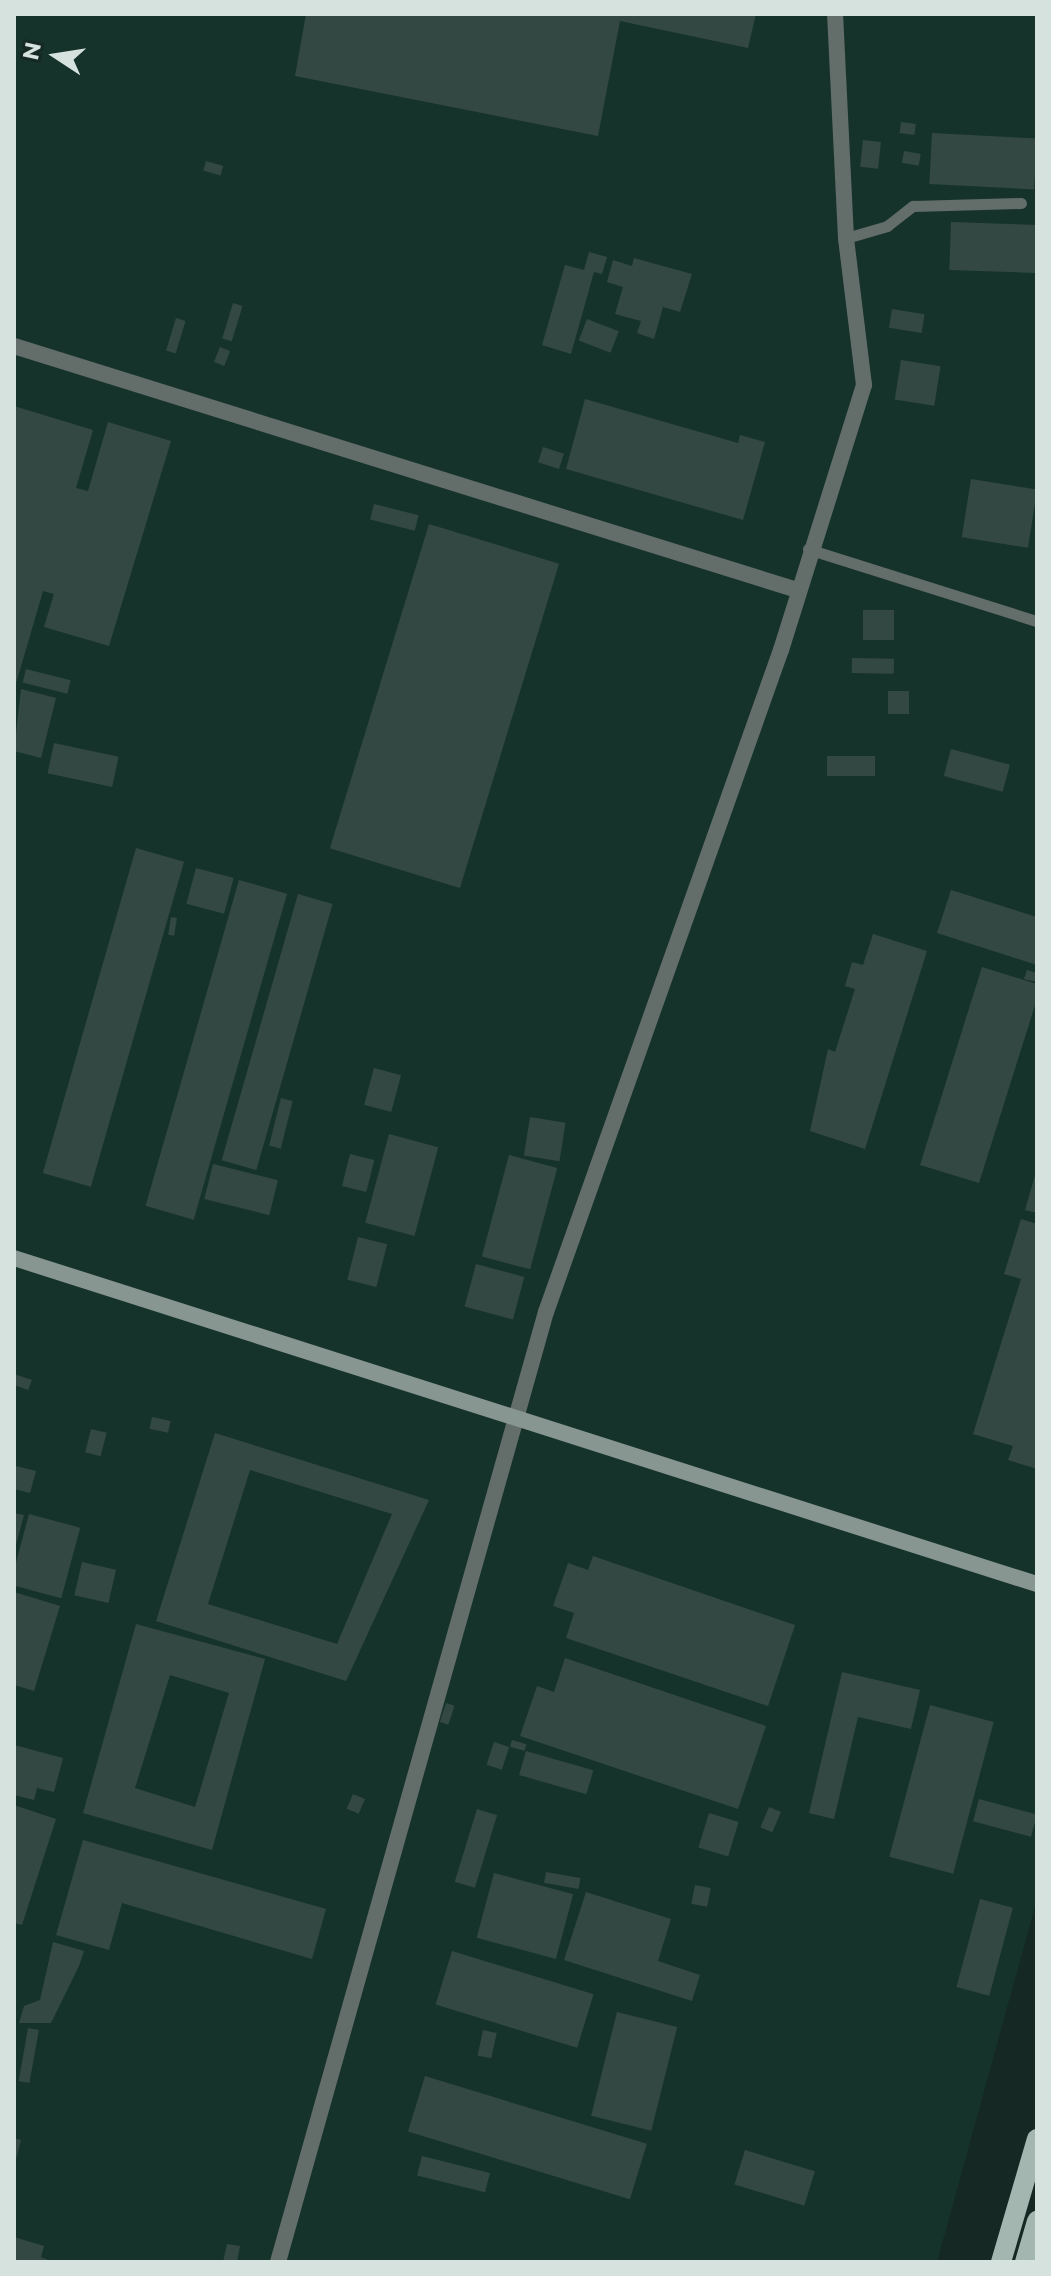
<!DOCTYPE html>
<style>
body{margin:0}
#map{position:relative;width:1051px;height:2276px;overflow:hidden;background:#152823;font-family:Montserrat,sans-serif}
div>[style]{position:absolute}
.built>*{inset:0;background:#16332b}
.building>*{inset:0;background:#334842;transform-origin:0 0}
.lane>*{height:11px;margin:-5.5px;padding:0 5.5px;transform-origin:5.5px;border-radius:5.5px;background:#636d6a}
.street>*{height:16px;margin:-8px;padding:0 8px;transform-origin:8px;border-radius:8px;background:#636d6a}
.secondary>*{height:16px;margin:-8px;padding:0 8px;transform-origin:8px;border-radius:8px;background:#879691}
.primary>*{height:20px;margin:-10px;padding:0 10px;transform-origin:10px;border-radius:10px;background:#a3b6b0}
span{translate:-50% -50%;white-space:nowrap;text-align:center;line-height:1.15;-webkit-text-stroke:6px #152823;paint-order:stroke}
.frame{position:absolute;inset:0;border:16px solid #d6e2de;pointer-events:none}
.north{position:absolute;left:16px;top:16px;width:80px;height:80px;-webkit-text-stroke:6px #152823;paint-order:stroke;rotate:282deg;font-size:22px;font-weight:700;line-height:32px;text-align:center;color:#d6e2de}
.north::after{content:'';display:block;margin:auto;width:28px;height:36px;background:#d6e2de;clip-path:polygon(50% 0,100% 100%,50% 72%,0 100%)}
</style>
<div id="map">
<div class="built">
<i style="clip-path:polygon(14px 14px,1037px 14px,1037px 1899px,937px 2262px,14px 2262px)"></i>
</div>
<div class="building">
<i style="clip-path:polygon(306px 14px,756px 14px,748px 48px,620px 21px,598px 136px,295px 76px)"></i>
<i style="left:901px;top:122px;width:15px;height:11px;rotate:8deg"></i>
<i style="left:932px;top:133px;width:105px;height:51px;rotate:3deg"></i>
<i style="left:863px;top:140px;width:18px;height:27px;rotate:6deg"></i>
<i style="left:904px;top:151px;width:17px;height:12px;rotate:10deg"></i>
<i style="left:206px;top:161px;width:18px;height:10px;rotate:16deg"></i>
<i style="left:951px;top:222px;width:86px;height:48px;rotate:2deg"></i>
<i style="clip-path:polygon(589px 252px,607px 257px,602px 274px,594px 272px,571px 354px,542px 345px,565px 265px,584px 270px)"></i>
<i style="clip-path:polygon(634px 258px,692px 274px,680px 312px,663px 307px,654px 339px,637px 333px,641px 321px,615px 314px,623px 287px,607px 282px,613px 260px,632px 266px)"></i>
<i style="left:233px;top:303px;width:10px;height:37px;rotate:17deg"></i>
<i style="left:892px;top:309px;width:33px;height:19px;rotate:9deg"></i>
<i style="left:176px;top:318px;width:10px;height:34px;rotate:17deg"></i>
<i style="left:587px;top:319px;width:34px;height:23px;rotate:21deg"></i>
<i style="left:220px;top:347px;width:11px;height:16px;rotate:22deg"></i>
<i style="left:901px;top:360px;width:40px;height:40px;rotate:9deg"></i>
<i style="clip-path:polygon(585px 399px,738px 443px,740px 435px,765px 442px,743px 520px,566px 469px)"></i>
<i style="clip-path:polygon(14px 406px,93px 430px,76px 488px,88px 491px,108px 422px,171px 441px,109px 646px,44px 627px,54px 594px,43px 591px,15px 687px)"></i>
<i style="left:543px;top:447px;width:22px;height:16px;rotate:18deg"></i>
<i style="left:971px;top:479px;width:67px;height:59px;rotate:9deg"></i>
<i style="left:374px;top:504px;width:46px;height:16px;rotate:14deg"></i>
<i style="left:429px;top:524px;width:136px;height:339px;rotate:17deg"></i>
<i style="left:863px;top:610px;width:31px;height:30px"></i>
<i style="left:852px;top:658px;width:42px;height:15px;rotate:1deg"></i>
<i style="left:26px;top:669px;width:46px;height:14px;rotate:14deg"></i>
<i style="clip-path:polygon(21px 689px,56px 698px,41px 758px,14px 751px)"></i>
<i style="left:888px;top:691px;width:21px;height:23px"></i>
<i style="left:54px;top:743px;width:66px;height:31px;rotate:12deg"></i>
<i style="left:951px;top:749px;width:61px;height:28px;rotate:15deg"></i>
<i style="left:827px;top:756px;width:48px;height:20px"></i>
<i style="left:136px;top:848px;width:50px;height:338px;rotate:16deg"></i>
<i style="left:196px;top:868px;width:39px;height:37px;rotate:15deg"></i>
<i style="left:239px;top:880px;width:50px;height:339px;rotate:16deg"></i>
<i style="clip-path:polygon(951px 890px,1037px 917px,1037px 965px,937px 933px)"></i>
<i style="left:298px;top:894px;width:36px;height:277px;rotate:16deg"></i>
<i style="left:171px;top:917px;width:6px;height:18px;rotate:9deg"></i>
<i style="clip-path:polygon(873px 934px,927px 951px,865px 1149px,810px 1131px,828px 1049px,835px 1052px,855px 989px,845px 986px,852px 962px,863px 965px)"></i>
<i style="clip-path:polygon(982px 967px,1037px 984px,1037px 999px,979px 1183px,920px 1165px)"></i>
<i style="clip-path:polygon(1027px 970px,1037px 973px,1037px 982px,1024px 979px)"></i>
<i style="left:374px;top:1068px;width:28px;height:38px;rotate:15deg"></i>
<i style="left:281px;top:1098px;width:12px;height:49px;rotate:14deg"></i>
<i style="left:530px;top:1117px;width:36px;height:39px;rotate:9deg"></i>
<i style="left:389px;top:1134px;width:51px;height:92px;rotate:15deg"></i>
<i style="left:350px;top:1154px;width:25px;height:33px;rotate:14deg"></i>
<i style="left:509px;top:1155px;width:50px;height:105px;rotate:15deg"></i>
<i style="left:213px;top:1164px;width:67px;height:36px;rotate:14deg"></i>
<i style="clip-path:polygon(1036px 1172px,1037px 1172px,1037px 1213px,1025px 1210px)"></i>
<i style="clip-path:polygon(1021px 1219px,1037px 1224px,1037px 1469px,1008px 1460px,1013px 1446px,973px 1434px,1021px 1279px,1004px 1274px)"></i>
<i style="left:358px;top:1237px;width:30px;height:44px;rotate:14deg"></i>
<i style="left:476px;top:1264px;width:50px;height:44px;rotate:15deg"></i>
<i style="clip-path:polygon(14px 1374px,32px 1380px,28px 1390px,14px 1385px)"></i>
<i style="left:152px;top:1417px;width:19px;height:12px;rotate:12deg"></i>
<i style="left:91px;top:1429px;width:16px;height:24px;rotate:14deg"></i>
<i style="clip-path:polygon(evenodd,215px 1433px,429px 1500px,346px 1681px,156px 1621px,215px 1433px,250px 1470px,392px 1514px,337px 1644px,208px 1604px,250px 1470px)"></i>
<i style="clip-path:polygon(16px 1466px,36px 1471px,30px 1493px,14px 1489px)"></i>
<i style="clip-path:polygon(14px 1513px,24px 1515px,15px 1548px,14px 1548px)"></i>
<i style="left:29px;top:1514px;width:53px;height:73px;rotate:15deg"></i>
<i style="clip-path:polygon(593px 1556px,795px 1625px,768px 1706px,566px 1638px,574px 1613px,553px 1606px,568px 1563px,588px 1570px)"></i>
<i style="left:82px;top:1562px;width:35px;height:34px;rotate:13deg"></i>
<i style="clip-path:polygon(14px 1592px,60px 1606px,34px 1691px,14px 1685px)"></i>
<i style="clip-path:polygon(evenodd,136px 1624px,265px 1659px,212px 1850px,83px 1813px,136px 1624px,170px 1675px,229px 1693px,195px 1807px,135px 1788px,170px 1675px)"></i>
<i style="clip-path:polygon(565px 1658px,766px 1726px,738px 1809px,520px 1736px,537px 1686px,554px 1692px)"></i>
<i style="clip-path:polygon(842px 1672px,920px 1690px,911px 1729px,858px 1717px,834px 1819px,809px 1813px)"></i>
<i style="left:446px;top:1703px;width:9px;height:20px;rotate:18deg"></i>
<i style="left:930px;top:1705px;width:66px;height:157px;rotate:15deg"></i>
<i style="left:512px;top:1740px;width:15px;height:7px;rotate:16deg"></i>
<i style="left:494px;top:1742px;width:16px;height:24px;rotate:18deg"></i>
<i style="clip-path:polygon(14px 1745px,63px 1758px,54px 1792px,37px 1788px,34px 1800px,14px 1795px)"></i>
<i style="left:526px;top:1751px;width:70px;height:25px;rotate:16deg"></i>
<i style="left:353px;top:1794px;width:13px;height:16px;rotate:23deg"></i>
<i style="left:979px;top:1799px;width:60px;height:23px;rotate:15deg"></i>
<i style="clip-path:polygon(14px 1805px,56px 1819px,22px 1925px,14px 1923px)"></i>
<i style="left:769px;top:1807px;width:13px;height:22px;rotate:23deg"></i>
<i style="left:477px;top:1809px;width:21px;height:76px;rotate:17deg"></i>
<i style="left:709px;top:1813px;width:31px;height:36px;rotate:17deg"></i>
<i style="clip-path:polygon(83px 1840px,326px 1909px,312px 1959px,122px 1903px,109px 1950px,56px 1935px)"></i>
<i style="left:546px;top:1872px;width:35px;height:11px;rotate:10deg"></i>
<i style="left:494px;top:1873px;width:82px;height:67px;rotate:15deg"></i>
<i style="left:695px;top:1885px;width:16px;height:19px;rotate:11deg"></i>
<i style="clip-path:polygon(586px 1892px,671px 1919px,658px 1961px,700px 1975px,692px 2001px,564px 1960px)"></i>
<i style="left:980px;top:1899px;width:34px;height:91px;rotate:15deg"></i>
<i style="clip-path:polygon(53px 1942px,84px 1951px,79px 1966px,51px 2023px,19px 2023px,24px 2006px,40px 2000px)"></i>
<i style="left:452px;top:1951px;width:148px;height:56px;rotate:17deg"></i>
<i style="left:617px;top:2012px;width:62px;height:107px;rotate:14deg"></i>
<i style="left:28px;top:2028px;width:11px;height:54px;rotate:10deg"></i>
<i style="left:483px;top:2030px;width:14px;height:26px;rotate:12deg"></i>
<i style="left:425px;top:2076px;width:232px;height:58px;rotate:17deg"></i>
<i style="clip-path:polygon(14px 2138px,21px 2140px,15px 2163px,14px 2163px)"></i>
<i style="left:745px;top:2150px;width:73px;height:36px;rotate:17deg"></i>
<i style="left:422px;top:2156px;width:70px;height:20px;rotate:14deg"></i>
<i style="clip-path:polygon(14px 2237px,44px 2246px,41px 2257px,53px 2262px,14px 2262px)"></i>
<i style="clip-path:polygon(227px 2244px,240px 2246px,237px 2262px,223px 2262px)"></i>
</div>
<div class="lane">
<i style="left:846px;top:238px;width:43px;rotate:-16.3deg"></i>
<i style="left:887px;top:226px;width:33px;rotate:-38deg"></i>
<i style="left:913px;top:206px;width:108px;rotate:-1.6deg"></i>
<i style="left:808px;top:549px;width:240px;rotate:17.5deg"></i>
</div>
<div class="street">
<i style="left:14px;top:346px;width:820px;rotate:17.31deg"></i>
<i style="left:278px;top:2262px;width:987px;rotate:-74.25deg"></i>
<i style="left:546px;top:1312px;width:702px;rotate:-70.46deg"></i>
<i style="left:781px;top:650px;width:278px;rotate:-72.6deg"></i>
<i style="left:864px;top:385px;width:148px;rotate:-97deg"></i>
<i style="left:846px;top:238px;width:224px;rotate:-92.8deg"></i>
</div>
<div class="secondary">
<i style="left:14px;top:1258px;width:1074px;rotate:17.68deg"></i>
</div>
<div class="primary">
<i style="left:1001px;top:2262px;width:128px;rotate:-73.7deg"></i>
<i style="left:1025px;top:2262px;width:43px;rotate:-73.7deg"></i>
</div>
<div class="frame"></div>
<div class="north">N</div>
</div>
